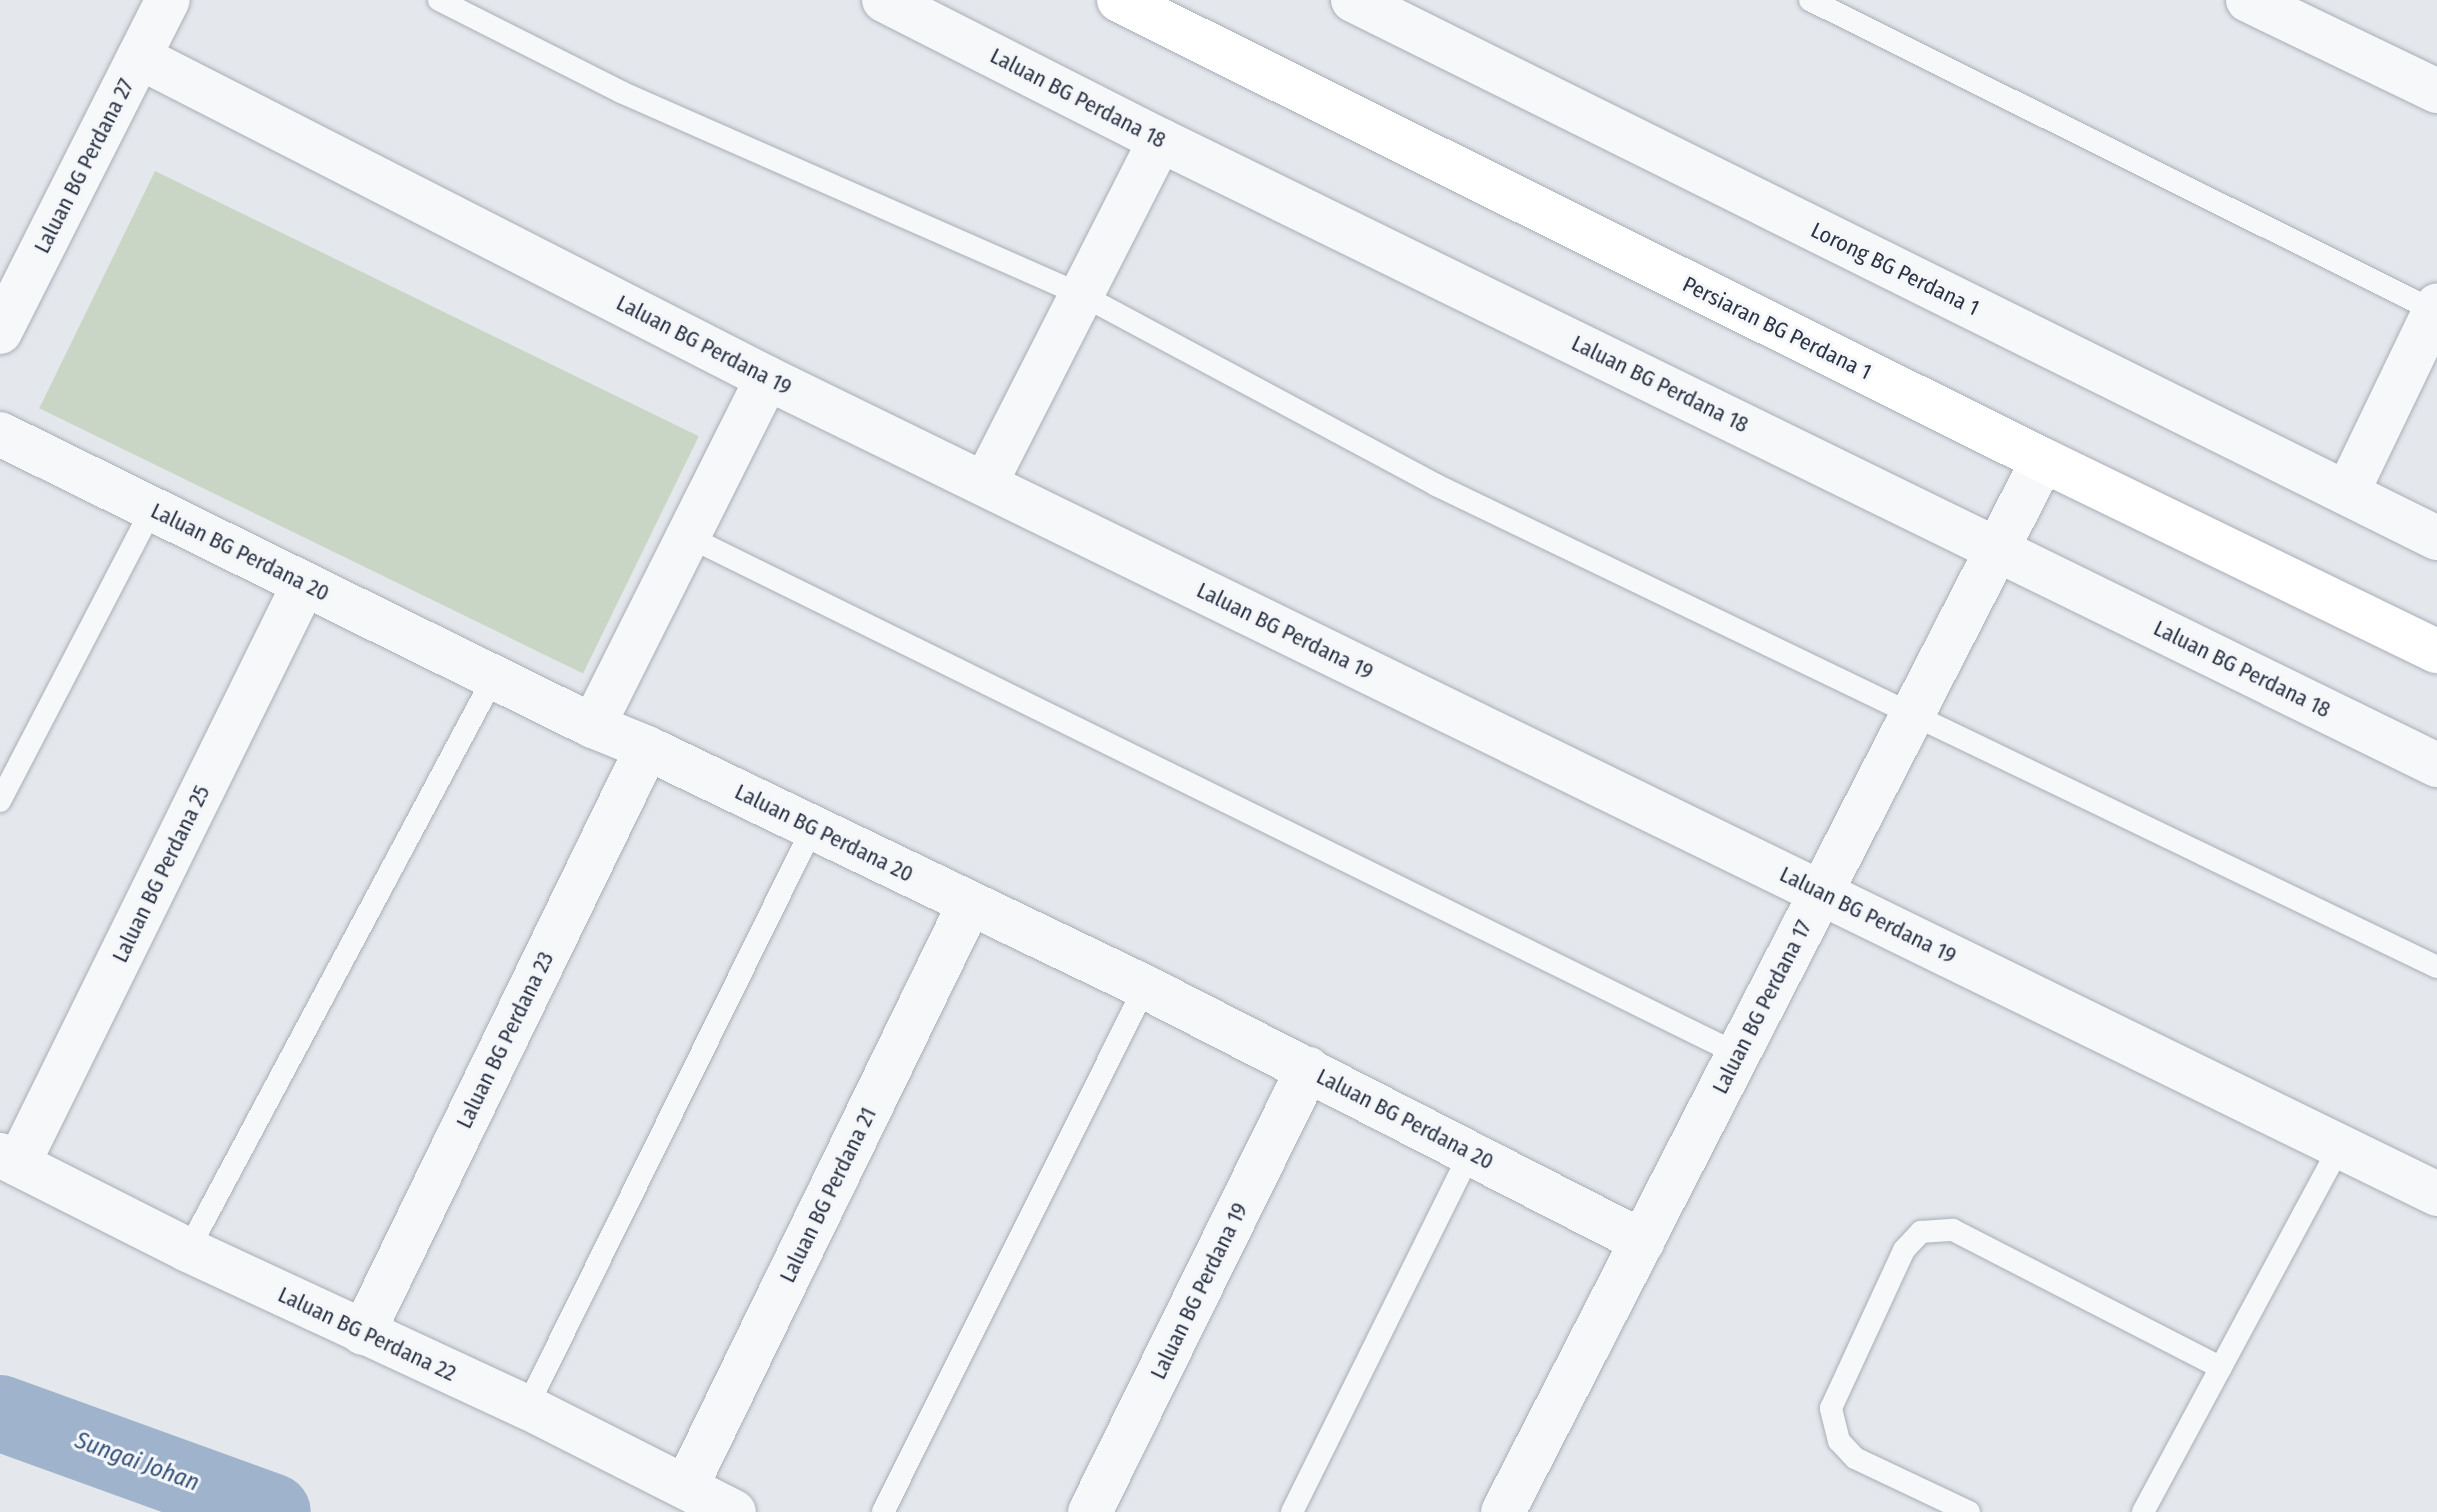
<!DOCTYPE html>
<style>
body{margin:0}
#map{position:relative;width:2437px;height:1512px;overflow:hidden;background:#e4e7ec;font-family:"Fira Sans Condensed",sans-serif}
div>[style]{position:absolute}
.green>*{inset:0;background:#c9d6c5;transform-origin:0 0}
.river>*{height:76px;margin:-38px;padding:0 38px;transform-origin:38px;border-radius:38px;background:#9fb4cc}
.roads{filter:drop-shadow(0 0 2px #a9aeb7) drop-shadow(0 0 2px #a9aeb7)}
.lane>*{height:22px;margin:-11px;padding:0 11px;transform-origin:11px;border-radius:11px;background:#f7f8fa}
.street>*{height:44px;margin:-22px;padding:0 22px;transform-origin:22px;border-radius:22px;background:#f7f8fa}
.secondary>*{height:44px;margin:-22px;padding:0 22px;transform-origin:22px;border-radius:22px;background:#fff}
span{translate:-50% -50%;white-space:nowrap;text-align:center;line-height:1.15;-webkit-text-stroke:6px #f4f6f9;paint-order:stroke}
.street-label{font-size:22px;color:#2b3445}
.water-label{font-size:24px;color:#34527a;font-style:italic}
</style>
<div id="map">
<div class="green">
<i style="left:155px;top:171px;width:605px;height:264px;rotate:26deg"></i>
</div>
<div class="river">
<i style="left:0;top:1413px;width:290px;rotate:19.9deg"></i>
</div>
<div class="roads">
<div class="lane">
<i style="left:439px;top:0;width:204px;rotate:26.8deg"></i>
<i style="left:621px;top:92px;width:504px;rotate:23.77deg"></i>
<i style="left:1082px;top:295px;width:402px;rotate:28.2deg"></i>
<i style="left:1436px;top:485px;width:1111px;rotate:25.71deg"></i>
<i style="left:1810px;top:0;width:700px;rotate:26.46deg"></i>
<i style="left:687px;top:536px;width:1172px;rotate:26.24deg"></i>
<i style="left:0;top:801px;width:329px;rotate:-62.5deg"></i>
<i style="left:188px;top:1250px;width:652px;rotate:-61.9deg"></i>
<i style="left:527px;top:1407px;width:647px;rotate:-63.75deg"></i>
<i style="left:883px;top:1512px;width:587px;rotate:-63.48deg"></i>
<i style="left:1292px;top:1512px;width:403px;rotate:-63.6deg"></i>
<i style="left:1969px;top:1512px;width:126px;rotate:-154.7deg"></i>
<i style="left:1855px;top:1458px;width:23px;rotate:-133deg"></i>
<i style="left:1839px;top:1441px;width:34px;rotate:-104deg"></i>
<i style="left:1831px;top:1408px;width:174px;rotate:-65.2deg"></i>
<i style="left:1904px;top:1250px;width:25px;rotate:-47deg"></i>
<i style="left:1921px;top:1232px;width:32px;rotate:-4deg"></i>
<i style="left:1953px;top:1230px;width:301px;rotate:27.2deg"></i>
<i style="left:2143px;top:1512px;width:416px;rotate:-61.7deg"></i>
</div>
<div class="street">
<i style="left:884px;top:0;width:309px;rotate:26.9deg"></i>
<i style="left:1160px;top:140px;width:1422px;rotate:26.08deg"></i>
<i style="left:1353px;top:0;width:1210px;rotate:26.4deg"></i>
<i style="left:2248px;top:0;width:210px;rotate:25.7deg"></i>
<i style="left:139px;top:57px;width:705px;rotate:27.07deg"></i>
<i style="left:767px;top:378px;width:1859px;rotate:26.04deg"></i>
<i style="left:0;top:332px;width:372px;rotate:-63.2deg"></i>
<i style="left:0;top:434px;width:661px;rotate:26.22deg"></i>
<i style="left:593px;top:726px;width:58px;rotate:22.2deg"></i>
<i style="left:647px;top:748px;width:552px;rotate:25.64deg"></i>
<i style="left:1145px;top:987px;width:559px;rotate:27.11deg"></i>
<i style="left:985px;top:484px;width:386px;rotate:-63deg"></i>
<i style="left:2347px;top:493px;width:208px;rotate:-64.3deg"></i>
<i style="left:593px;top:726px;width:389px;rotate:-63.4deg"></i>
<i style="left:0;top:1155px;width:211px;rotate:26.8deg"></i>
<i style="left:188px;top:1250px;width:374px;rotate:24.9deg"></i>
<i style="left:527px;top:1407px;width:232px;rotate:26.9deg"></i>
<i style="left:18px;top:1164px;width:647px;rotate:-63.75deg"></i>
<i style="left:363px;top:1333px;width:650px;rotate:-64.1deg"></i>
<i style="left:686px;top:1487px;width:649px;rotate:-64.07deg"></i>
<i style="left:1090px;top:1512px;width:494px;rotate:-63.8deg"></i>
<i style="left:1503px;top:1512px;width:1182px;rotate:-62.83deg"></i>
</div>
<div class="secondary">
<i style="left:1119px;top:0;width:1032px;rotate:26.47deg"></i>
<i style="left:2043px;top:460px;width:438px;rotate:25.9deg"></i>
</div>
</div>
<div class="street-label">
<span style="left:1078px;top:98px;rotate:27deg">Laluan BG Perdana 18</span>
<span style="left:84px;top:166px;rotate:-63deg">Laluan BG Perdana 27</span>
<span style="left:1895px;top:269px;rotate:26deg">Lorong BG Perdana 1</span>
<span style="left:1777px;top:328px;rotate:26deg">Persiaran BG Perdana 1</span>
<span style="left:704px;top:345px;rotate:27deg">Laluan BG Perdana 19</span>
<span style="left:1660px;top:384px;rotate:26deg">Laluan BG Perdana 18</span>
<span style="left:240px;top:552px;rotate:26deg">Laluan BG Perdana 20</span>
<span style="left:1285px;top:631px;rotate:26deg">Laluan BG Perdana 19</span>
<span style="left:2242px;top:669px;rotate:26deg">Laluan BG Perdana 18</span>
<span style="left:824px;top:833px;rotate:26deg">Laluan BG Perdana 20</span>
<span style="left:161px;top:874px;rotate:-64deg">Laluan BG Perdana 25</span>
<span style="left:1868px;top:915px;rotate:26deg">Laluan BG Perdana 19</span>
<span style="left:1762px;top:1007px;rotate:-63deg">Laluan BG Perdana 17</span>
<span style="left:505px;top:1040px;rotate:-64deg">Laluan BG Perdana 23</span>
<span style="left:1405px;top:1119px;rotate:27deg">Laluan BG Perdana 20</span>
<span style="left:828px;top:1195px;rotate:-64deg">Laluan BG Perdana 21</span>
<span style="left:1199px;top:1291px;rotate:-64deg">Laluan BG Perdana 19</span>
<span style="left:367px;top:1334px;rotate:25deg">Laluan BG Perdana 22</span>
</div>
<div class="water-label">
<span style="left:137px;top:1462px;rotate:20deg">Sungai Johan</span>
</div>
</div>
